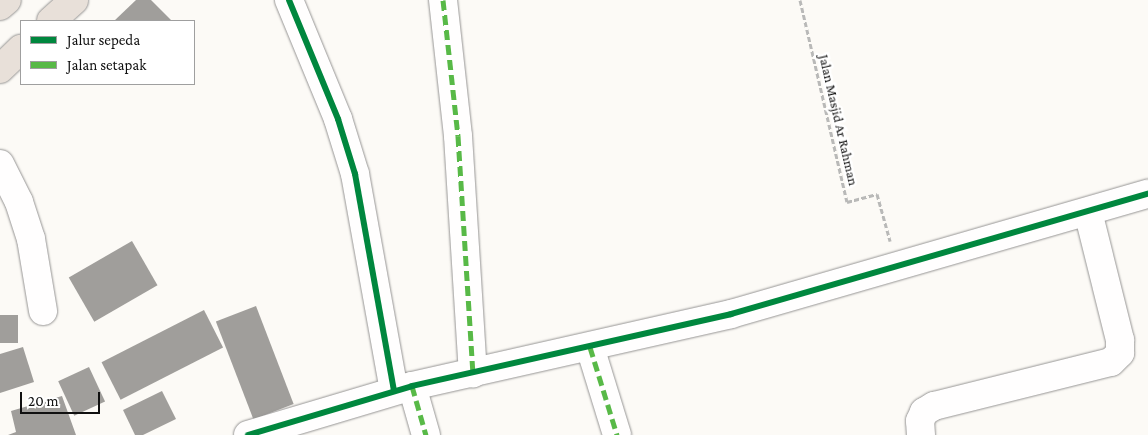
<!DOCTYPE html>
<style>
body{margin:0}
#map{position:relative;width:1148px;height:435px;overflow:hidden;background:#fcfaf6;font-family:"Crimson Pro",serif}
div>[style]{position:absolute}
.building>*{inset:0;background:#a09e9b;transform-origin:0 0}
.path>*{height:3px;margin-top:-1.5px;transform-origin:0;background:repeating-linear-gradient(90deg,#b9b9b8 0 5px,transparent 0 7.5px)}
.roads{filter:drop-shadow(0 0 1px #969594) drop-shadow(0 0 1px #969594)}
.minor>*{height:28px;margin:-14px;padding:0 14px;transform-origin:14px;border-radius:14px;background:#fffefe}
.highway>*{height:28px;margin:-14px;padding:0 14px;transform-origin:14px;border-radius:14px;background:#e8e0d9}
.quiet>*{height:5px;margin-top:-2.5px;transform-origin:0;background:repeating-linear-gradient(90deg,#58b947 0 10px,transparent 0 15px)}
.cycleway>*{height:6px;margin:-3px;padding:0 3px;transform-origin:3px;border-radius:3px;background:#00873e}
span{translate:-50% -50%;white-space:nowrap;text-align:center;line-height:1.15;-webkit-text-stroke:5px #fff;paint-order:stroke}
.street-label{font-size:14px;color:#101010}
.legend{position:absolute;left:20px;top:20px;width:175px;height:65px;box-sizing:border-box;background:#fff;border:1px solid #9f9f9f;margin:0;padding:6px 9px;list-style:none;font-size:15px;color:#101010}
.legend li{display:flex;align-items:center;gap:10px;height:25px}
.legend b{width:25px;border:1px solid #9f9f9f}
.scale{position:absolute;left:20px;top:392px;width:80px;height:22px;box-sizing:border-box;border:2px solid #101010;border-top:0;padding-left:6px;font-size:15px;line-height:18px;white-space:nowrap;color:#101010;-webkit-text-stroke:4px #fff;paint-order:stroke}
</style>
<div id="map">
<div class="building">
<i style="clip-path:polygon(136px 0,151px 0,172px 21px,114px 21px)"></i>
<i style="left:132px;top:241px;width:51px;height:73px;rotate:60deg"></i>
<i style="left:256px;top:306px;width:105px;height:43px;rotate:69deg"></i>
<i style="left:204px;top:310px;width:42px;height:115px;rotate:63deg"></i>
<i style="left:0;top:315px;width:18px;height:28px"></i>
<i style="clip-path:polygon(23px 347px,34px 382px,0 393px,0 354px)"></i>
<i style="left:89px;top:367px;width:38px;height:34px;rotate:65deg"></i>
<i style="clip-path:polygon(162px 391px,176px 419px,143px 435px,135px 435px,123px 410px)"></i>
<i style="clip-path:polygon(62px 396px,76px 435px,8px 435px,16px 432px,11px 411px)"></i>
</div>
<div class="path">
<i style="left:800px;top:0;width:207px;rotate:76.9deg"></i>
<i style="left:847px;top:202px;width:31px;rotate:-15deg"></i>
<i style="left:877px;top:194px;width:49px;rotate:74.5deg"></i>
</div>
<div class="roads">
<div class="minor">
<i style="left:289px;top:0;width:129px;rotate:67.6deg"></i>
<i style="left:338px;top:119px;width:58px;rotate:72.8deg"></i>
<i style="left:355px;top:174px;width:220px;rotate:79.8deg"></i>
<i style="left:443px;top:0;width:137px;rotate:83.7deg"></i>
<i style="left:458px;top:136px;width:238px;rotate:86.4deg"></i>
<i style="left:0;top:164px;width:42px;rotate:63.4deg"></i>
<i style="left:19px;top:202px;width:39px;rotate:72deg"></i>
<i style="left:31px;top:239px;width:73px;rotate:80.5deg"></i>
<i style="left:590px;top:347px;width:92px;rotate:72.9deg"></i>
<i style="left:412px;top:386px;width:51px;rotate:74.1deg"></i>
<i style="left:248px;top:435px;width:171px;rotate:-16.6deg"></i>
<i style="left:412px;top:386px;width:327px;rotate:-12.7deg"></i>
<i style="left:731px;top:314px;width:434px;rotate:-16.1deg"></i>
<i style="left:921px;top:435px;width:14px;rotate:-94deg"></i>
<i style="left:920px;top:421px;width:10px;rotate:-66deg"></i>
<i style="left:924px;top:412px;width:12px;rotate:-31deg"></i>
<i style="left:934px;top:406px;width:182px;rotate:-14deg"></i>
<i style="left:1111px;top:362px;width:13px;rotate:-45deg"></i>
<i style="left:1120px;top:353px;width:13px;rotate:-90deg"></i>
<i style="left:1120px;top:340px;width:132px;rotate:-104deg"></i>
</div>
<div class="highway">
<i style="left:0;top:6px;width:9px;rotate:-41deg"></i>
<i style="left:51px;top:21px;width:31px;rotate:-42deg"></i>
<i style="left:0;top:69px;width:29px;rotate:-44deg"></i>
</div>
</div>
<div class="quiet">
<i style="left:443px;top:0;width:137px;rotate:83.7deg"></i>
<i style="left:458px;top:136px;width:238px;rotate:86.4deg"></i>
<i style="left:590px;top:347px;width:92px;rotate:72.9deg"></i>
<i style="left:412px;top:386px;width:51px;rotate:74.1deg"></i>
</div>
<div class="cycleway">
<i style="left:289px;top:0;width:129px;rotate:67.6deg"></i>
<i style="left:338px;top:119px;width:58px;rotate:72.8deg"></i>
<i style="left:355px;top:174px;width:220px;rotate:79.8deg"></i>
<i style="left:248px;top:435px;width:171px;rotate:-16.6deg"></i>
<i style="left:412px;top:386px;width:327px;rotate:-12.7deg"></i>
<i style="left:731px;top:314px;width:434px;rotate:-16.1deg"></i>
</div>
<div class="street-label">
<span style="left:839px;top:120px;rotate:77deg">Jalan Masjid Ar Rahman</span>
</div>
<ul class="legend">
<li><b style="height:6px;background:#00873e"></b>Jalur sepeda</li>
<li><b style="height:6px;background:#58b947"></b>Jalan setapak</li>
</ul>
<div class="scale">20 m</div>
</div>
